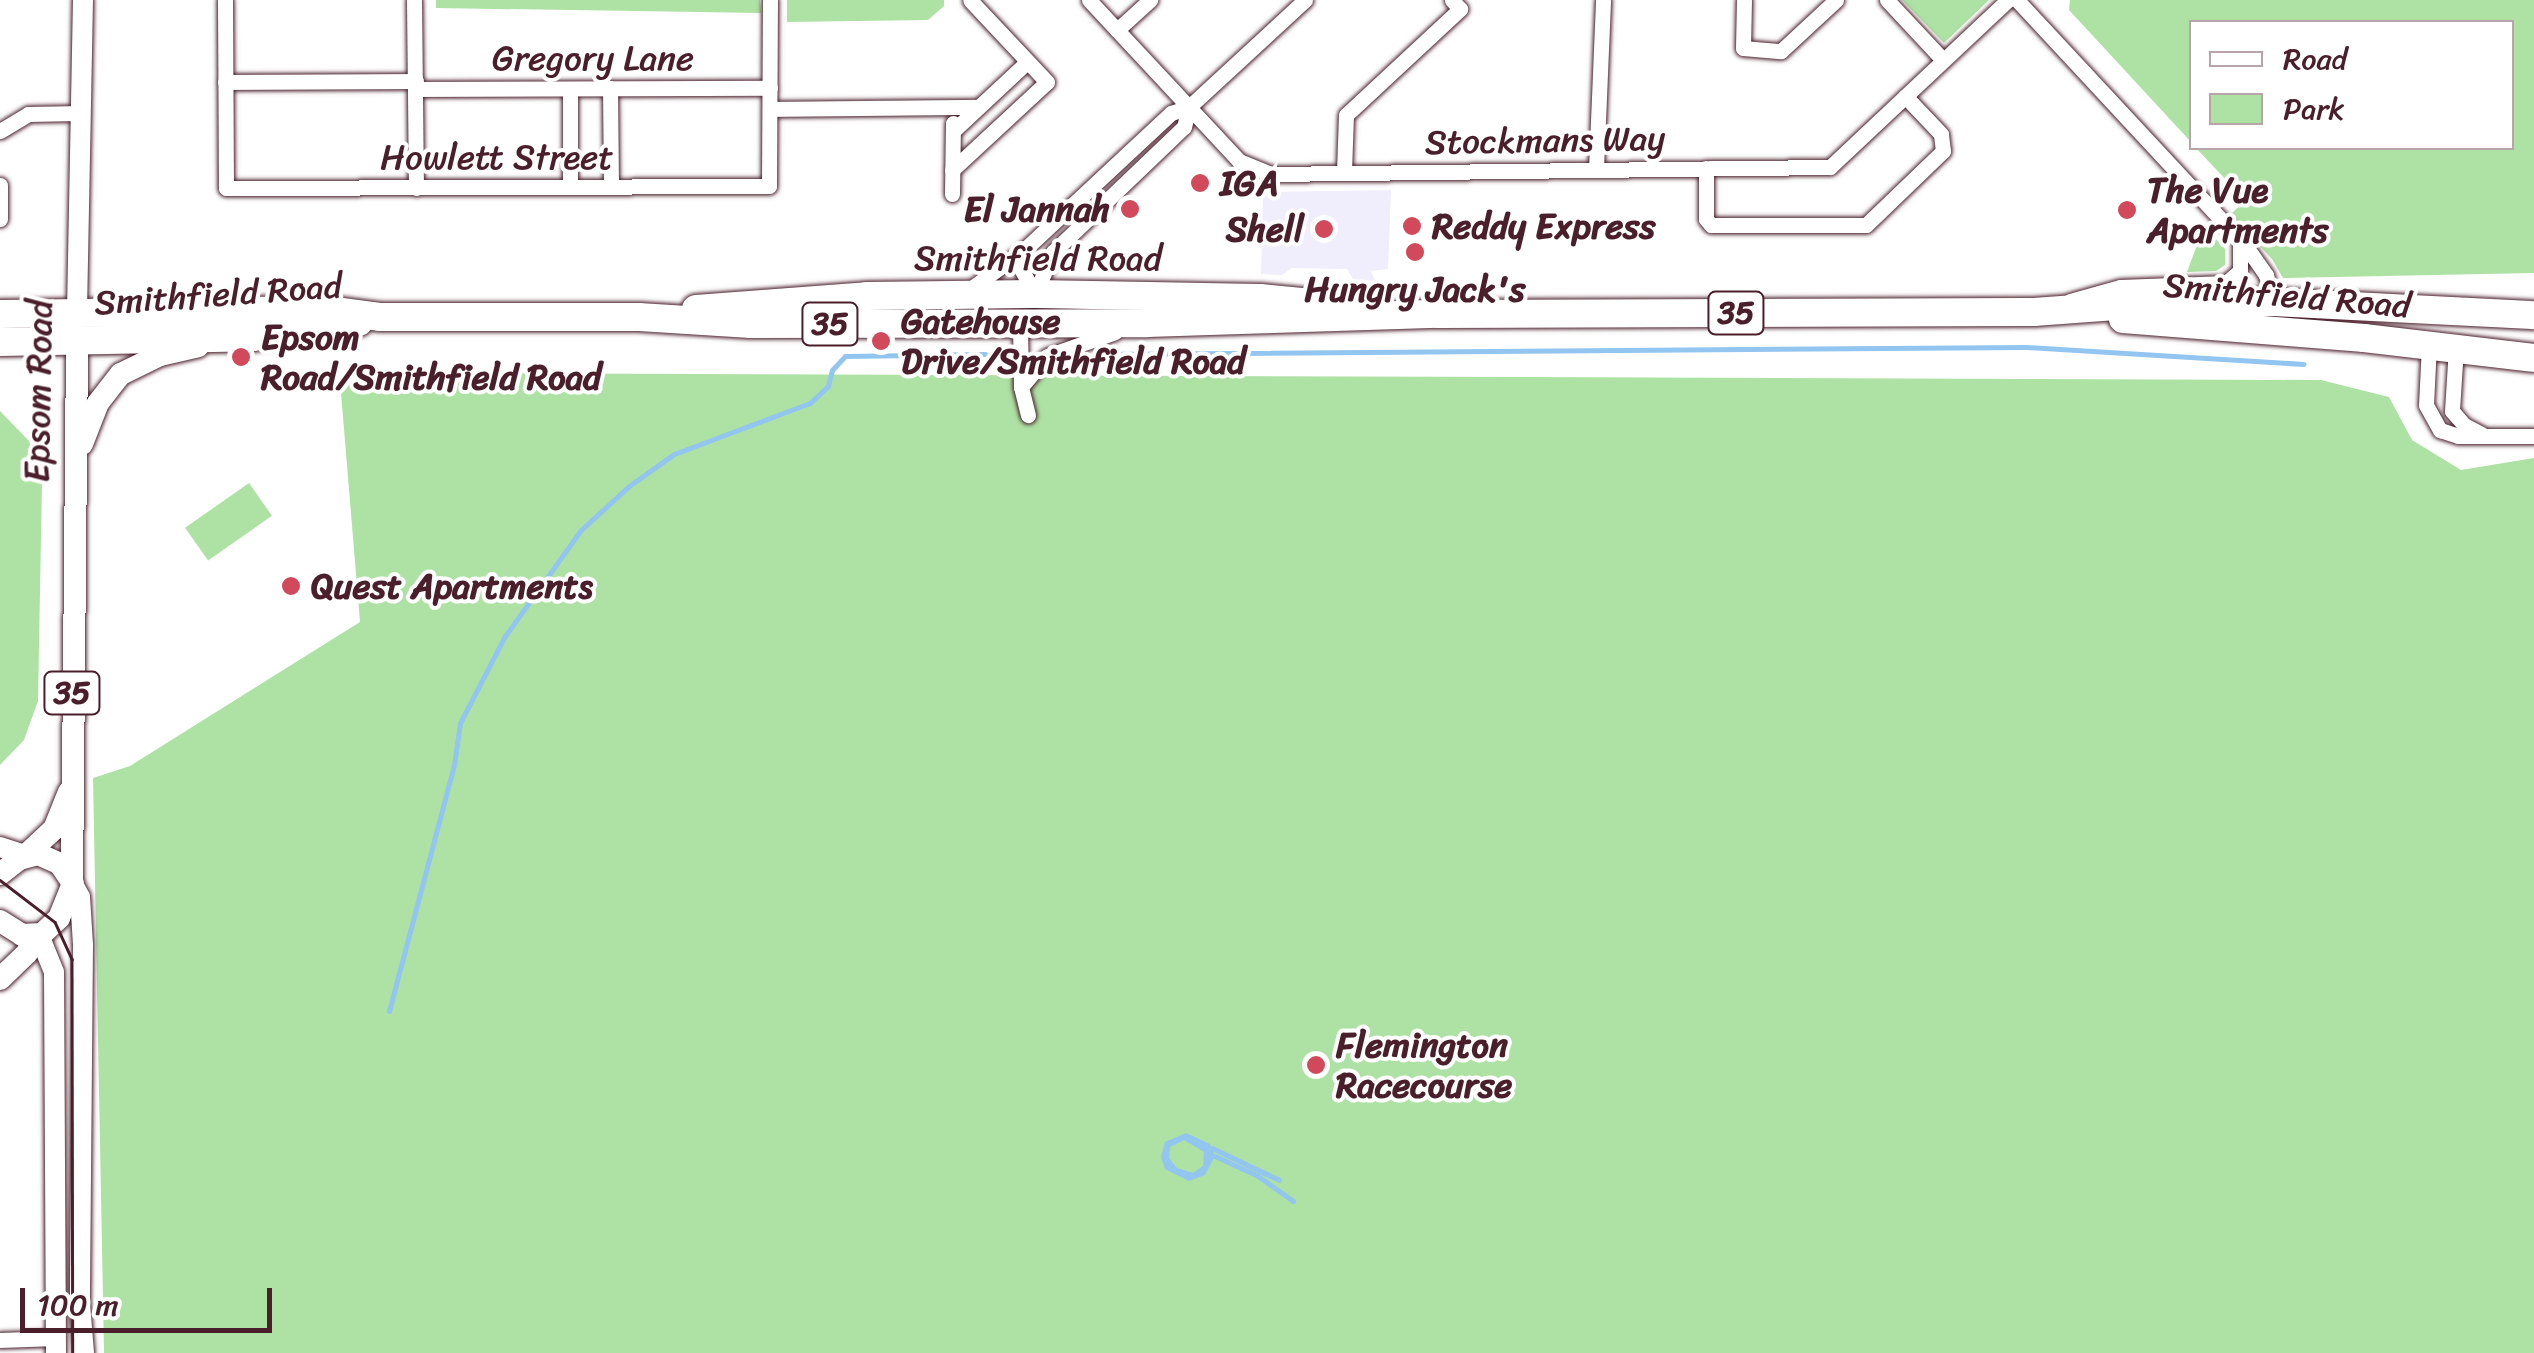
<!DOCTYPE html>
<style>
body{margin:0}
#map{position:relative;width:2534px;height:1353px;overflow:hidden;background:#fff;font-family:Sriracha,sans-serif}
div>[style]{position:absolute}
.built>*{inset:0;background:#f0edfc}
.green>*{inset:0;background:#aee2a4;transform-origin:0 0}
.water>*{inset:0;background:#92c5ef}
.stream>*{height:5px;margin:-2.5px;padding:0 2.5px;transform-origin:2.5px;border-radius:2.5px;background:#92c5ef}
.roads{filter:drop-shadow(0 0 2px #4a1f2b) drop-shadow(0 0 2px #4a1f2b)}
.street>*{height:15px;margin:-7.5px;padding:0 7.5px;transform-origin:7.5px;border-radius:7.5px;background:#fff}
.secondary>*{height:20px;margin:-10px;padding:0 10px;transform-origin:10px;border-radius:10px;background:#fff}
.primary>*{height:22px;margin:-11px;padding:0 11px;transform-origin:11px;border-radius:11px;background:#fff}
.highway>*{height:28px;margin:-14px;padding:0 14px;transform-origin:14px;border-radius:14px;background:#fff}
.tram>*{height:2.5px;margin:-1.25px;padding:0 1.25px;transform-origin:1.25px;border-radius:1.25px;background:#4a1f2b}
.dots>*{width:28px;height:28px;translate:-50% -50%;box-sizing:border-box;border:5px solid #fff;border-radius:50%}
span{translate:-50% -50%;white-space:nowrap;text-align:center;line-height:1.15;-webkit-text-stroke:8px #fff;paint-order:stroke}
.shield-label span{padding:2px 8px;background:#fff;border:2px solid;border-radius:8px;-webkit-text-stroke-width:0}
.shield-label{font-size:32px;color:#4a1f2b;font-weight:700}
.street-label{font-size:35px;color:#4a1f2b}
.poi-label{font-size:35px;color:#4a1f2b;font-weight:700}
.left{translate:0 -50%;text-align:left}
.right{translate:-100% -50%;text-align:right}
.legend{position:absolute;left:2189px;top:20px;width:325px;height:130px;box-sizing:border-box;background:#fff;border:2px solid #b7a5aa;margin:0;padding:12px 18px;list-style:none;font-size:30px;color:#4a1f2b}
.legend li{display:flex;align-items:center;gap:20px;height:50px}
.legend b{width:50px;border:2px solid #b7a5aa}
.scale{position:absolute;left:20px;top:1288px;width:252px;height:45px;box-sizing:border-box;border:5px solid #4a1f2b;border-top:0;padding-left:12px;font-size:30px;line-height:35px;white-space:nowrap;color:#4a1f2b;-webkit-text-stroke:8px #fff;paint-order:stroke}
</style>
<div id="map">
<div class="built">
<i style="clip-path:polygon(1391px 190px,1388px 269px,1371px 271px,1375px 281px,1353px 279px,1347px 269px,1292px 268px,1282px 275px,1261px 274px,1263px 192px)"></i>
</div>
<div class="green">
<i style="clip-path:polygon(436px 0,760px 0,761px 13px,436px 8px)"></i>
<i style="clip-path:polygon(787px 0,944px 0,944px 6px,928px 20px,787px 22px)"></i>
<i style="clip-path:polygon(1902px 0,1989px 0,1944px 43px)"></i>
<i style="clip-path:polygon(2070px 0,2534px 0,2534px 273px,2283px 278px,2272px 259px,2230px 215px,2245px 200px,2196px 148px,2512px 148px,2512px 22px,2192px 22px,2191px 142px,2069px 10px)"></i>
<i style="clip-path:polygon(2214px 237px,2225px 249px,2225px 265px,2216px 271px,2187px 272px,2197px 245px)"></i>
<i style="clip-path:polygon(418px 373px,2321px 380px,2389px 397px,2412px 440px,2461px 470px,2534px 458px,2534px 1353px,104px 1353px,93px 778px,130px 766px,360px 622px,340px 381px)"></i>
<i style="clip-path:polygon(0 411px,29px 441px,42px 482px,38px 701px,24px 740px,0 765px)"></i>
<i style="left:249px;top:483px;width:40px;height:78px;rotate:55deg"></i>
</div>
<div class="water">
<i style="clip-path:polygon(evenodd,1186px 1133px,1210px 1144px,1215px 1156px,1205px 1175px,1189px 1181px,1165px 1169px,1161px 1157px,1165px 1142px,1186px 1133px,1184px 1140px,1204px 1152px,1203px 1166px,1193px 1173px,1177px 1168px,1169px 1158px,1170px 1147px,1184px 1140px)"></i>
</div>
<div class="stream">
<i style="left:1094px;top:354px;width:932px;rotate:-0.43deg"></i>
<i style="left:2026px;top:347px;width:278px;rotate:3.5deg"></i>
<i style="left:389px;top:1011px;width:254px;rotate:-75.2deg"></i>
<i style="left:454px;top:765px;width:42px;rotate:-81.9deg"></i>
<i style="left:460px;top:723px;width:98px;rotate:-62.7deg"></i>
<i style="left:505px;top:636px;width:130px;rotate:-54.4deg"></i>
<i style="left:581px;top:530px;width:65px;rotate:-42.5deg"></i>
<i style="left:629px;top:486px;width:55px;rotate:-35.4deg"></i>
<i style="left:674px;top:454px;width:145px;rotate:-20.6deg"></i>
<i style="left:810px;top:403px;width:25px;rotate:-43deg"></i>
<i style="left:828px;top:386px;width:16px;rotate:-76deg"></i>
<i style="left:832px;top:370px;width:19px;rotate:-47deg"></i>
<i style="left:845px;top:356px;width:140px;rotate:-0.8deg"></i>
<i style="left:1212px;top:1148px;width:74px;rotate:25.5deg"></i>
<i style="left:1215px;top:1156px;width:47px;rotate:24.9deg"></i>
<i style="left:1258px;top:1176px;width:43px;rotate:35.5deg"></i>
</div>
<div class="roads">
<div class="street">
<i style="left:225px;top:0;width:188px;rotate:89.7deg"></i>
<i style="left:226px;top:188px;width:543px;rotate:-0.21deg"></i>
<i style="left:769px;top:186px;width:186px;rotate:-89.7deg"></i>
<i style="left:414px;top:0;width:188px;rotate:89.4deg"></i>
<i style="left:1089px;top:0;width:220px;rotate:47deg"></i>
<i style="left:1239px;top:161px;width:35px;rotate:22deg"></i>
<i style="left:1271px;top:174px;width:559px;rotate:-0.72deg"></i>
<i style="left:1830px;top:167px;width:244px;rotate:-43.2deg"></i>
<i style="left:1744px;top:0;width:48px;rotate:91.2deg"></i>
<i style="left:1743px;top:48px;width:38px;rotate:5deg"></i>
<i style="left:1781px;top:51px;width:75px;rotate:-42.8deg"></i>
<i style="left:1887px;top:0;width:82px;rotate:47deg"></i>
<i style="left:2017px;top:0;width:335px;rotate:47.1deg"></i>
<i style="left:2245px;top:245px;width:37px;rotate:55deg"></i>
<i style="left:2266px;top:275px;width:28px;rotate:75deg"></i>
<i style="left:1117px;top:30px;width:45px;rotate:-42.3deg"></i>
<i style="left:225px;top:82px;width:191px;rotate:-0.3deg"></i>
<i style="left:610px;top:88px;width:98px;rotate:89.4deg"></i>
<i style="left:416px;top:89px;width:354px;rotate:-0.2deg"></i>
<i style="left:570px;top:89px;width:98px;rotate:90deg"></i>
<i style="left:770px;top:109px;width:208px;rotate:-0.6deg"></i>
<i style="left:0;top:131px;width:33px;rotate:-31deg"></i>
<i style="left:28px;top:114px;width:52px;rotate:-1.1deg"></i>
<i style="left:953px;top:131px;width:101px;rotate:-43deg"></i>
<i style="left:1706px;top:168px;width:51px;rotate:90deg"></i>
<i style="left:1706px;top:219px;width:8px;rotate:50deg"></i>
<i style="left:1711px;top:225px;width:155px"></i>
<i style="left:1866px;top:225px;width:107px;rotate:-43.9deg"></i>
<i style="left:1943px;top:151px;width:17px;rotate:-97deg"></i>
<i style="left:1941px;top:134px;width:52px;rotate:-133.5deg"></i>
<i style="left:1596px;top:169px;width:169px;rotate:-87.6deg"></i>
<i style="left:952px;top:170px;width:129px;rotate:-42.8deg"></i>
<i style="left:1047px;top:82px;width:112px;rotate:-133.2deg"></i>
<i style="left:1344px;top:172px;width:57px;rotate:-88deg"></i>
<i style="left:1346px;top:115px;width:156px;rotate:-42.9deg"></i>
<i style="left:1460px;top:9px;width:12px;rotate:-132deg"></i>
<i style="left:0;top:185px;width:34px;rotate:90deg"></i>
<i style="left:952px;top:194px;width:71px;rotate:-89.2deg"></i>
<i style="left:966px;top:292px;width:72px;rotate:-35.9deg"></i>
<i style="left:1035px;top:294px;width:31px;rotate:-119deg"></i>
<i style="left:1020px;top:267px;width:17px;rotate:-77deg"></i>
<i style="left:1024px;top:250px;width:201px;rotate:-43deg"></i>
<i style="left:1171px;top:113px;width:19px;rotate:-18deg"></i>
<i style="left:1189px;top:107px;width:158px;rotate:-42.7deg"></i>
<i style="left:1035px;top:294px;width:46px;rotate:-66.8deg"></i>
<i style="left:1053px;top:252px;width:181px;rotate:-43.7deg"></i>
<i style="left:1184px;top:127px;width:21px;rotate:-76deg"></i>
<i style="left:2070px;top:301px;width:52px;rotate:-15.6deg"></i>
<i style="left:2120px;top:287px;width:106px;rotate:-2.2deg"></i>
<i style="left:2226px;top:283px;width:18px;rotate:-41deg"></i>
<i style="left:2240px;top:271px;width:29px;rotate:-90deg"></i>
<i style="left:1020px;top:323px;width:64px;rotate:89.1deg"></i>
<i style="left:1021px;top:387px;width:29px;rotate:76deg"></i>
<i style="left:2429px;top:344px;width:61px;rotate:92.8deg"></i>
<i style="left:2426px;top:405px;width:29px;rotate:61deg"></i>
<i style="left:2440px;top:430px;width:19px;rotate:18deg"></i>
<i style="left:2458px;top:436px;width:76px"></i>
<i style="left:2456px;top:347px;width:64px;rotate:93.6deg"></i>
<i style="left:2452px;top:411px;width:18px;rotate:49deg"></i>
<i style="left:2464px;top:425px;width:20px;rotate:27deg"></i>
<i style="left:1021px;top:387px;width:40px;rotate:-50deg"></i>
<i style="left:1047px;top:356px;width:72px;rotate:-19.4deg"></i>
<i style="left:0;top:1340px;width:56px;rotate:-2deg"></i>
</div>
<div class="secondary">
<i style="left:77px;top:312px;width:312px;rotate:-88.9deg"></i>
<i style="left:0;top:847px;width:26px;rotate:18deg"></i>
<i style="left:73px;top:884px;width:15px;rotate:62deg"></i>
<i style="left:80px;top:897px;width:48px;rotate:86.4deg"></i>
<i style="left:83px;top:945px;width:359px;rotate:90.5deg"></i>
<i style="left:80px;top:1304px;width:49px;rotate:85.3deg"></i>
<i style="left:39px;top:935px;width:40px;rotate:68deg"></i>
<i style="left:54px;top:972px;width:381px;rotate:89.7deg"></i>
</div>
<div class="primary">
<i style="left:82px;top:444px;width:44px;rotate:-68.7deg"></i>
<i style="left:98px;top:403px;width:37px;rotate:-52deg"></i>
<i style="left:121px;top:374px;width:43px;rotate:-26deg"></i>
<i style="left:160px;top:355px;width:39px;rotate:-13deg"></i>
<i style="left:26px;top:855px;width:38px;rotate:-43deg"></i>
<i style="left:54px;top:829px;width:40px;rotate:-68deg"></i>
<i style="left:0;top:874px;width:24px;rotate:-38deg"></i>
<i style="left:19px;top:859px;width:20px;rotate:-15deg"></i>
<i style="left:38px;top:854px;width:24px;rotate:24deg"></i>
<i style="left:60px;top:864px;width:23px;rotate:56deg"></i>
<i style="left:0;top:921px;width:26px;rotate:32deg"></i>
<i style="left:22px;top:935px;width:20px;rotate:-3deg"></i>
<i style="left:42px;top:934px;width:23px;rotate:-43deg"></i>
<i style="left:59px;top:918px;width:35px;rotate:-68deg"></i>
<i style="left:72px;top:886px;width:544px;rotate:-89.47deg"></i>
<i style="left:0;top:979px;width:37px;rotate:-44deg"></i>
<i style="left:27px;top:953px;width:19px;rotate:-65deg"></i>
</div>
<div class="highway">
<i style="left:696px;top:309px;width:171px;rotate:-4.3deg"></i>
<i style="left:867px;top:296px;width:168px;rotate:-0.7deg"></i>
<i style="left:1035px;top:294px;width:225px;rotate:1deg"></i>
<i style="left:1260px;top:298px;width:62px;rotate:5.5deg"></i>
<i style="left:0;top:314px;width:327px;rotate:-0.7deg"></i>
<i style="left:327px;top:310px;width:53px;rotate:7.5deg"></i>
<i style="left:380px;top:317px;width:259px"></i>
<i style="left:639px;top:317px;width:112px;rotate:3.6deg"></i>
<i style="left:751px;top:324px;width:396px;rotate:-0.1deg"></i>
<i style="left:1147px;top:323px;width:291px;rotate:-1.8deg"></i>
<i style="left:1438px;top:314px;width:596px;rotate:-0.19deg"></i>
<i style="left:2034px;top:312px;width:137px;rotate:-4.2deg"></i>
<i style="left:2171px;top:302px;width:102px"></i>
<i style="left:2273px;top:302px;width:261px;rotate:2.9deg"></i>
<i style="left:2123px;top:319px;width:242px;rotate:4.5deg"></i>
<i style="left:2364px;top:338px;width:171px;rotate:6.7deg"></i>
<i style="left:0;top:342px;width:253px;rotate:-1.1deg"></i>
<i style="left:253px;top:337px;width:107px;rotate:-8.1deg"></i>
</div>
</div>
<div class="tram">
<i style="left:0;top:880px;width:69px;rotate:37.4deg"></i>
<i style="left:55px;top:922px;width:41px;rotate:65.3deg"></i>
<i style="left:72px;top:959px;width:394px;rotate:89.9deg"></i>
</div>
<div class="dots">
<i style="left:1200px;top:183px;background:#d1495b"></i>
<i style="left:1130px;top:209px;background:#d1495b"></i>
<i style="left:2127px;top:210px;background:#d1495b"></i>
<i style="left:1412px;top:226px;background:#d1495b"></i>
<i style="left:1324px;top:229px;background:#d1495b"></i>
<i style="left:1415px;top:252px;background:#d1495b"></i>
<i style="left:881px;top:341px;background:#d1495b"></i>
<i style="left:241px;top:357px;background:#d1495b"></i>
<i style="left:291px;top:586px;background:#d1495b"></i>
<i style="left:1316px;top:1065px;background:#d1495b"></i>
</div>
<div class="shield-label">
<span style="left:1736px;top:313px">35</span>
<span style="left:830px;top:324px">35</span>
<span style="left:72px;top:693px">35</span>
</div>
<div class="street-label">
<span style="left:593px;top:58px">Gregory Lane</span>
<span style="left:1545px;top:140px;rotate:-1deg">Stockmans Way</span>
<span style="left:497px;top:157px">Howlett Street</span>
<span style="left:1038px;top:258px">Smithfield Road</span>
<span style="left:218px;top:294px;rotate:-4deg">Smithfield Road</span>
<span style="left:2287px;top:295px;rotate:5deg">Smithfield Road</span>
<span style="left:38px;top:391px;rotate:-89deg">Epsom Road</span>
</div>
<div class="poi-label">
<span class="left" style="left:1220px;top:183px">IGA</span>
<span class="left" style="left:2147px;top:210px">The Vue<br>Apartments</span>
<span class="right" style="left:1110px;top:209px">El Jannah</span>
<span class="left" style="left:1432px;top:226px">Reddy Express</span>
<span class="right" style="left:1304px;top:229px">Shell</span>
<span style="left:1415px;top:289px">Hungry Jack's</span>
<span class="left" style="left:901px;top:341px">Gatehouse<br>Drive/Smithfield Road</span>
<span class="left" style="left:261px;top:357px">Epsom<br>Road/Smithfield Road</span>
<span class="left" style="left:311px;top:586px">Quest Apartments</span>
<span class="left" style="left:1336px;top:1065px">Flemington<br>Racecourse</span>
</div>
<ul class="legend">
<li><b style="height:12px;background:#fff"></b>Road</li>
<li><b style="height:28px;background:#aee2a4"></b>Park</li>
</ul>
<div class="scale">100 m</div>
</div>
